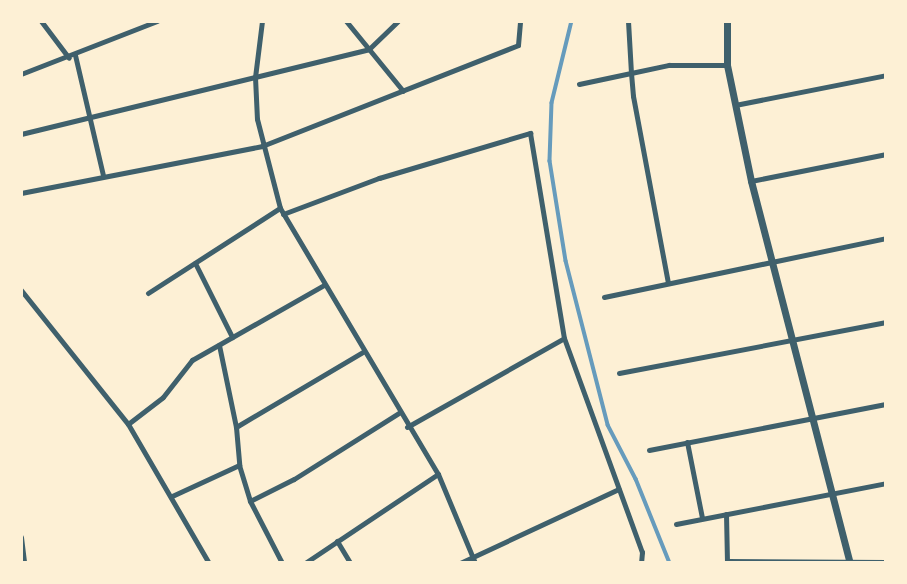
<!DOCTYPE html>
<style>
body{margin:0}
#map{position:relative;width:907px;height:584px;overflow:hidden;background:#fdf0d5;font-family:"Open Sans",sans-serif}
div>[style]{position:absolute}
.stream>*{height:3.5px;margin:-1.75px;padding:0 1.75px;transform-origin:1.75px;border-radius:1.75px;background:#669bbc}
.minor>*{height:5px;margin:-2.5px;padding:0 2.5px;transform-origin:2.5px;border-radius:2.5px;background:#3f606c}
.tertiary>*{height:7px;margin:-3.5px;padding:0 3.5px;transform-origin:3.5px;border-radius:3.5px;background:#3f606c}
span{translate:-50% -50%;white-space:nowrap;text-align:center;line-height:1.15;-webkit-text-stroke:5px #fdf0d5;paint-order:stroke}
.frame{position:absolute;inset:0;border:23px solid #fdf0d5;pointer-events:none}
</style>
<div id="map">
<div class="stream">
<i style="left:572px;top:21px;width:84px;rotate:103.7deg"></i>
<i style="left:552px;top:103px;width:58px;rotate:92deg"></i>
<i style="left:550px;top:161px;width:101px;rotate:80.9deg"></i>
<i style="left:566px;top:261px;width:169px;rotate:75.6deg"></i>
<i style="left:608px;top:425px;width:61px;rotate:62.6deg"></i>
<i style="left:636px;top:479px;width:91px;rotate:68deg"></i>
</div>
<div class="minor">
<i style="left:41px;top:21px;width:46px;rotate:52.9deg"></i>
<i style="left:262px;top:21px;width:56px;rotate:97.1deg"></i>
<i style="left:255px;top:77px;width:42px;rotate:87.3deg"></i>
<i style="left:257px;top:119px;width:92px;rotate:75.5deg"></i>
<i style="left:280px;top:208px;width:309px;rotate:59.3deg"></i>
<i style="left:438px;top:474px;width:96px;rotate:67.4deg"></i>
<i style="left:346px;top:21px;width:90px;rotate:50.8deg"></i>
<i style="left:628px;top:21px;width:52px;rotate:86.7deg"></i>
<i style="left:631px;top:73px;width:39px;rotate:-12deg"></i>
<i style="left:669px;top:65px;width:58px"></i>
<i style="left:75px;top:55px;width:123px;rotate:76.9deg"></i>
<i style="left:21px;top:74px;width:146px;rotate:-21.3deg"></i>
<i style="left:579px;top:84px;width:53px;rotate:-11.9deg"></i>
<i style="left:631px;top:73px;width:23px;rotate:85deg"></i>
<i style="left:633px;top:96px;width:190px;rotate:79.4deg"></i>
<i style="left:735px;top:105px;width:154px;rotate:-11.2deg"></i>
<i style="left:21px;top:134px;width:358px;rotate:-13.7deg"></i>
<i style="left:369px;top:49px;width:40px;rotate:-44deg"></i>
<i style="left:751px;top:181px;width:138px;rotate:-11.3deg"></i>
<i style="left:21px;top:193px;width:246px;rotate:-11deg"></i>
<i style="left:262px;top:146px;width:275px;rotate:-21.5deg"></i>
<i style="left:518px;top:45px;width:24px;rotate:-85deg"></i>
<i style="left:283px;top:214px;width:103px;rotate:-20.6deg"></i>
<i style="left:379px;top:178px;width:158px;rotate:-16.6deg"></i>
<i style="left:530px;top:133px;width:208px;rotate:80.6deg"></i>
<i style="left:564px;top:338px;width:228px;rotate:70deg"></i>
<i style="left:642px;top:552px;width:11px;rotate:95deg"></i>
<i style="left:195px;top:263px;width:83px;rotate:63.4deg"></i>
<i style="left:21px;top:290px;width:171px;rotate:51.4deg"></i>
<i style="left:128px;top:424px;width:161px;rotate:59.8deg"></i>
<i style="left:148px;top:293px;width:157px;rotate:-32.8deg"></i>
<i style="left:604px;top:297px;width:288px;rotate:-11.8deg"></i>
<i style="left:219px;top:345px;width:84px;rotate:78.3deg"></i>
<i style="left:236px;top:427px;width:38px;rotate:85deg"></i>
<i style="left:239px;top:465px;width:38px;rotate:73deg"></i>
<i style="left:250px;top:501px;width:70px;rotate:62.7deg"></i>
<i style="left:619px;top:373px;width:272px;rotate:-10.8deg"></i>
<i style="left:128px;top:424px;width:44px;rotate:-37.6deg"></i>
<i style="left:163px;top:397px;width:47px;rotate:-51.9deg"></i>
<i style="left:192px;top:360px;width:152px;rotate:-29.6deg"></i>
<i style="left:236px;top:427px;width:147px;rotate:-30.6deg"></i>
<i style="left:407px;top:427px;width:180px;rotate:-29.5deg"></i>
<i style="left:687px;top:442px;width:77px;rotate:78.8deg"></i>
<i style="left:649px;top:450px;width:241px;rotate:-11deg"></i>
<i style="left:172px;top:496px;width:74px;rotate:-24.8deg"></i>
<i style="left:250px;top:501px;width:49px;rotate:-26.6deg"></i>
<i style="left:294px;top:479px;width:124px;rotate:-32.2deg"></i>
<i style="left:726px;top:514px;width:49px;rotate:88.8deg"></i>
<i style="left:676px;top:524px;width:214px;rotate:-11deg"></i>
<i style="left:21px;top:537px;width:26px;rotate:83deg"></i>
<i style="left:337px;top:541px;width:26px;rotate:59deg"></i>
<i style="left:727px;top:561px;width:159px;rotate:0.4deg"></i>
<i style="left:305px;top:563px;width:160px;rotate:-33.8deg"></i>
<i style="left:460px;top:563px;width:175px;rotate:-25deg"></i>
</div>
<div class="tertiary">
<i style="left:727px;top:21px;width:44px;rotate:90deg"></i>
<i style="left:727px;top:65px;width:118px;rotate:78.3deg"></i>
<i style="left:751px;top:181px;width:395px;rotate:75.5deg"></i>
</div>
<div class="frame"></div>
</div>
